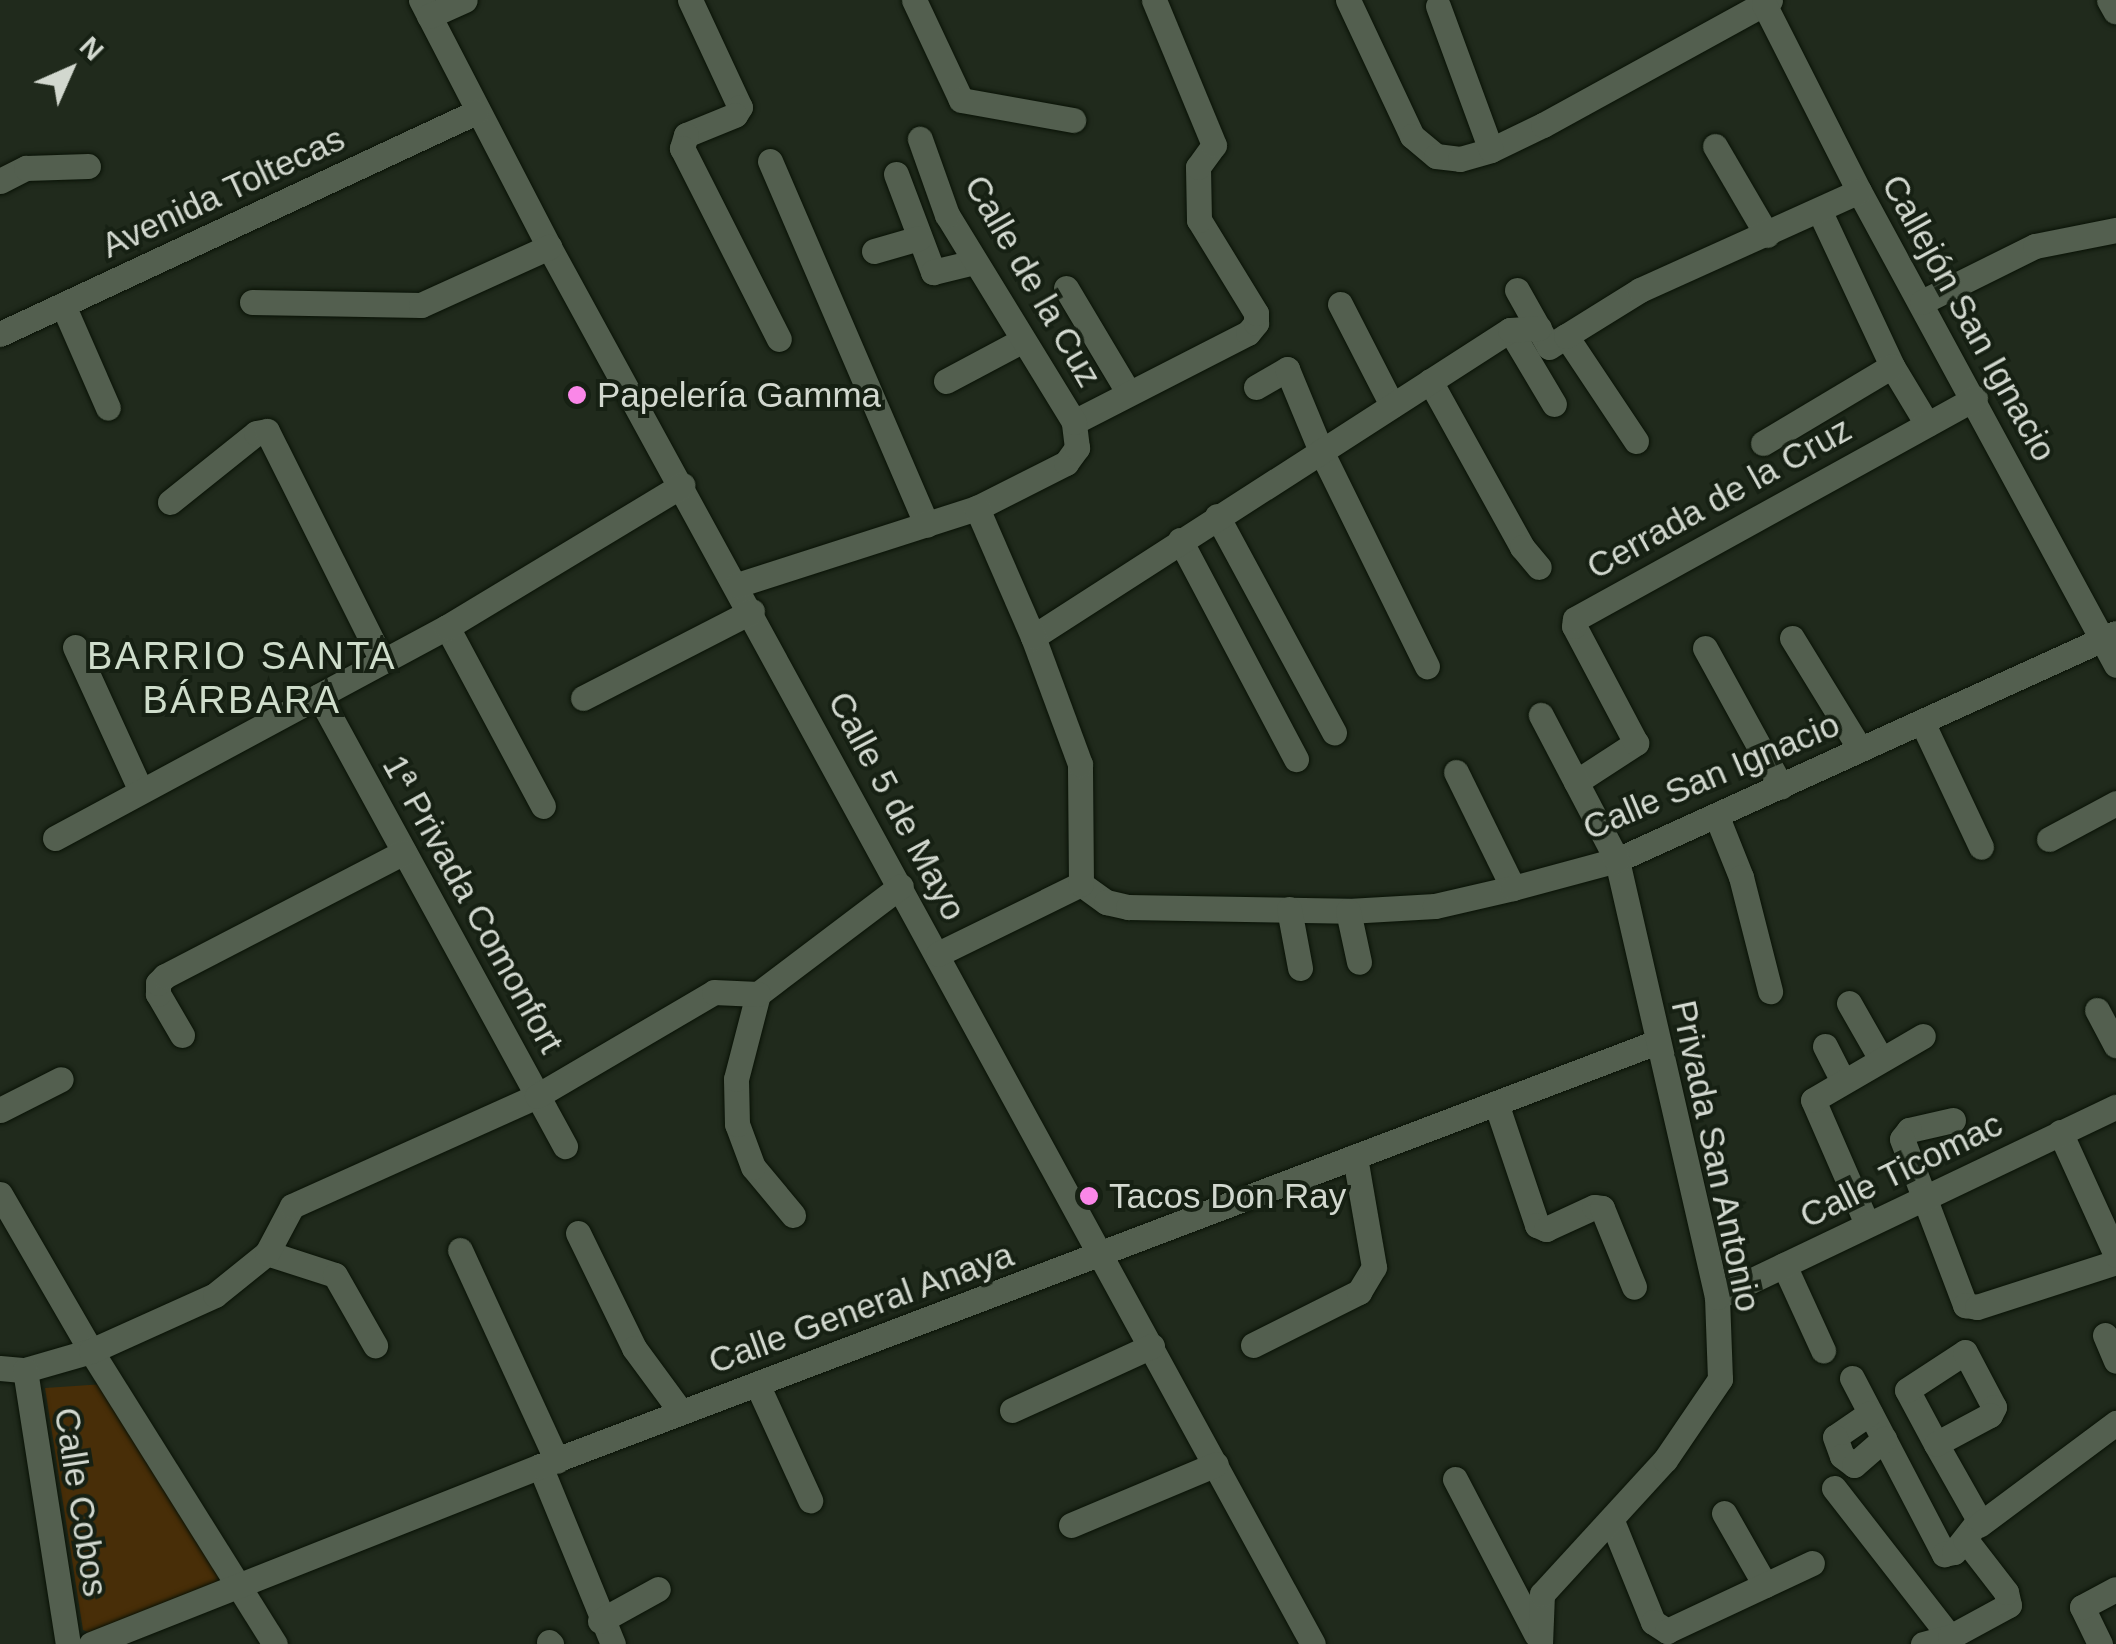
<!DOCTYPE html>
<meta charset="utf-8">
<style>
body{margin:0}
#map{position:relative;width:2116px;height:1644px;overflow:hidden;background:#202a1c;font-family:Arial,sans-serif}
div>[style]{position:absolute}
.green>*{inset:0;background:#482e08}
.roads{filter:drop-shadow(0 0 2px #091206) drop-shadow(0 0 2px #091206)}
.minor>*{height:25px;margin:-12.5px;padding:0 12.5px;transform-origin:12.5px;border-radius:12.5px;background:#535f4f}
.dots>*{width:28px;height:28px;translate:-50% -50%;box-sizing:border-box;border:5px solid #162013;border-radius:50%}
span{translate:-50% -50%;white-space:nowrap;text-align:center;line-height:1.15;-webkit-text-stroke:8px #162013;paint-order:stroke}
.street-label{font-size:35px;color:#d2d8cf}
.poi-label{font-size:35px;color:#d2d8cf}
.left{translate:0 -50%;text-align:left}
.neighbourhood-label{font-size:38px;color:#cfddcb;letter-spacing:2.5px}
.north{position:absolute;left:20px;top:20px;width:100px;height:100px;-webkit-text-stroke:8px #162013;paint-order:stroke;rotate:45deg;font-size:28px;font-weight:700;line-height:40px;text-align:center;color:#d2d8cf}
.north::after{content:'';display:block;margin:auto;width:35px;height:45px;background:#d2d8cf;clip-path:polygon(50% 0,100% 100%,50% 72%,0 100%)}
</style>
<div id="map">
<div class="green">
<i style="clip-path:polygon(104px 1384px,227px 1586px,98px 1636px,83px 1630px,45px 1388px)"></i>
</div>
<div class="roads">
<div class="minor">
<i style="left:421px;top:0;width:278px;rotate:62.6deg"></i>
<i style="left:549px;top:247px;width:1592px;rotate:61.33deg"></i>
<i style="left:690px;top:0;width:118px;rotate:65deg"></i>
<i style="left:740px;top:107px;width:9px;rotate:122deg"></i>
<i style="left:735px;top:115px;width:53px;rotate:157.8deg"></i>
<i style="left:686px;top:135px;width:14px;rotate:107deg"></i>
<i style="left:682px;top:148px;width:214px;rotate:63.1deg"></i>
<i style="left:914px;top:0;width:110px;rotate:64.8deg"></i>
<i style="left:961px;top:100px;width:114px;rotate:10.1deg"></i>
<i style="left:1348px;top:0;width:150px;rotate:64.8deg"></i>
<i style="left:1412px;top:136px;width:31px;rotate:40deg"></i>
<i style="left:1436px;top:156px;width:24px;rotate:7deg"></i>
<i style="left:1460px;top:159px;width:32px;rotate:-16deg"></i>
<i style="left:1491px;top:150px;width:58px;rotate:-25.7deg"></i>
<i style="left:1543px;top:125px;width:259px;rotate:-28.8deg"></i>
<i style="left:2109px;top:0;width:13px;rotate:61deg"></i>
<i style="left:1764px;top:4px;width:210px;rotate:63.1deg"></i>
<i style="left:1859px;top:191px;width:539px;rotate:61.53deg"></i>
<i style="left:1438px;top:6px;width:153px;rotate:69.8deg"></i>
<i style="left:429px;top:16px;width:39px;rotate:-24deg"></i>
<i style="left:1715px;top:146px;width:103px;rotate:59.7deg"></i>
<i style="left:770px;top:161px;width:396px;rotate:66.7deg"></i>
<i style="left:896px;top:174px;width:105px;rotate:69.3deg"></i>
<i style="left:933px;top:272px;width:42px;rotate:-13.7deg"></i>
<i style="left:0;top:181px;width:29px;rotate:-27deg"></i>
<i style="left:26px;top:168px;width:62px;rotate:-1.8deg"></i>
<i style="left:1820px;top:212px;width:170px;rotate:64.9deg"></i>
<i style="left:1892px;top:366px;width:68px;rotate:58.9deg"></i>
<i style="left:874px;top:251px;width:47px;rotate:-16.1deg"></i>
<i style="left:1066px;top:288px;width:121px;rotate:59.2deg"></i>
<i style="left:1517px;top:290px;width:65px;rotate:60.7deg"></i>
<i style="left:1549px;top:347px;width:20px;rotate:-33deg"></i>
<i style="left:252px;top:302px;width:169px;rotate:1deg"></i>
<i style="left:421px;top:305px;width:141px;rotate:-24.4deg"></i>
<i style="left:1922px;top:302px;width:126px;rotate:-26.4deg"></i>
<i style="left:2035px;top:246px;width:83px;rotate:-11.2deg"></i>
<i style="left:1340px;top:304px;width:114px;rotate:62.8deg"></i>
<i style="left:63px;top:305px;width:112px;rotate:66.4deg"></i>
<i style="left:1510px;top:330px;width:86px;rotate:59.3deg"></i>
<i style="left:0;top:334px;width:525px;rotate:-25deg"></i>
<i style="left:946px;top:381px;width:87px;rotate:-28deg"></i>
<i style="left:1430px;top:381px;width:190px;rotate:61deg"></i>
<i style="left:1522px;top:547px;width:26px;rotate:50deg"></i>
<i style="left:1256px;top:387px;width:36px;rotate:-30deg"></i>
<i style="left:1287px;top:369px;width:89px;rotate:67.5deg"></i>
<i style="left:1321px;top:451px;width:240px;rotate:63.8deg"></i>
<i style="left:1074px;top:422px;width:195px;rotate:-27.1deg"></i>
<i style="left:1248px;top:333px;width:13px;rotate:-51deg"></i>
<i style="left:1256px;top:323px;width:10px;rotate:-90deg"></i>
<i style="left:1256px;top:313px;width:109px;rotate:-121.5deg"></i>
<i style="left:1199px;top:220px;width:53px;rotate:-91.1deg"></i>
<i style="left:1198px;top:167px;width:27px;rotate:-54deg"></i>
<i style="left:1214px;top:145px;width:157px;rotate:-112.5deg"></i>
<i style="left:1636px;top:441px;width:126px;rotate:-123.7deg"></i>
<i style="left:1566px;top:336px;width:87px;rotate:-31.9deg"></i>
<i style="left:1640px;top:290px;width:240px;rotate:-24.3deg"></i>
<i style="left:1763px;top:443px;width:150px;rotate:-30.8deg"></i>
<i style="left:170px;top:502px;width:110px;rotate:-38.7deg"></i>
<i style="left:256px;top:433px;width:11px;rotate:-10deg"></i>
<i style="left:267px;top:431px;width:257px;rotate:63.4deg"></i>
<i style="left:1217px;top:516px;width:246px;rotate:61.6deg"></i>
<i style="left:1180px;top:540px;width:248px;rotate:62.1deg"></i>
<i style="left:737px;top:585px;width:252px;rotate:-17.8deg"></i>
<i style="left:977px;top:508px;width:100px;rotate:-26.8deg"></i>
<i style="left:1066px;top:463px;width:19px;rotate:-54deg"></i>
<i style="left:1077px;top:448px;width:26px;rotate:-97deg"></i>
<i style="left:1074px;top:422px;width:243px;rotate:-121.5deg"></i>
<i style="left:947px;top:215px;width:81px;rotate:-109.6deg"></i>
<i style="left:447px;top:627px;width:203px;rotate:61.8deg"></i>
<i style="left:1033px;top:637px;width:567px;rotate:-32.77deg"></i>
<i style="left:1510px;top:330px;width:29px;rotate:-4deg"></i>
<i style="left:1792px;top:638px;width:130px;rotate:58.5deg"></i>
<i style="left:75px;top:647px;width:158px;rotate:65.4deg"></i>
<i style="left:1705px;top:648px;width:158px;rotate:61.2deg"></i>
<i style="left:319px;top:696px;width:513px;rotate:61.34deg"></i>
<i style="left:583px;top:698px;width:190px;rotate:-27.2deg"></i>
<i style="left:1922px;top:722px;width:138px;rotate:64.7deg"></i>
<i style="left:1456px;top:772px;width:129px;rotate:63.8deg"></i>
<i style="left:1576px;top:782px;width:72px;rotate:-33deg"></i>
<i style="left:1636px;top:743px;width:132px;rotate:-117.9deg"></i>
<i style="left:1574px;top:626px;width:7px;rotate:-82deg"></i>
<i style="left:1575px;top:619px;width:457px;rotate:-28.9deg"></i>
<i style="left:1717px;top:817px;width:65px;rotate:68.2deg"></i>
<i style="left:1741px;top:877px;width:118px;rotate:75.7deg"></i>
<i style="left:55px;top:838px;width:445px;rotate:-28.3deg"></i>
<i style="left:447px;top:627px;width:275px;rotate:-31.1deg"></i>
<i style="left:2049px;top:839px;width:76px;rotate:-28.2deg"></i>
<i style="left:1081px;top:884px;width:31px;rotate:36deg"></i>
<i style="left:1106px;top:902px;width:23px;rotate:13deg"></i>
<i style="left:1128px;top:907px;width:220px;rotate:1deg"></i>
<i style="left:1348px;top:911px;width:87px;rotate:-3.3deg"></i>
<i style="left:1435px;top:906px;width:80px;rotate:-13deg"></i>
<i style="left:1513px;top:888px;width:108px;rotate:-15.1deg"></i>
<i style="left:1617px;top:860px;width:548px;rotate:-24.46deg"></i>
<i style="left:1289px;top:909px;width:60px;rotate:79.4deg"></i>
<i style="left:1348px;top:911px;width:52px;rotate:77.8deg"></i>
<i style="left:938px;top:954px;width:159px;rotate:-26.1deg"></i>
<i style="left:1081px;top:884px;width:120px;rotate:-90.5deg"></i>
<i style="left:1080px;top:764px;width:135px;rotate:-110.3deg"></i>
<i style="left:1033px;top:637px;width:141px;rotate:-113.5deg"></i>
<i style="left:1849px;top:1003px;width:64px;rotate:60.3deg"></i>
<i style="left:2097px;top:1010px;width:40px;rotate:62deg"></i>
<i style="left:182px;top:1035px;width:48px;rotate:-120.3deg"></i>
<i style="left:158px;top:994px;width:11px;rotate:-90deg"></i>
<i style="left:158px;top:983px;width:10px;rotate:-45deg"></i>
<i style="left:165px;top:976px;width:269px;rotate:-27.4deg"></i>
<i style="left:1825px;top:1046px;width:39px;rotate:63deg"></i>
<i style="left:1496px;top:1103px;width:129px;rotate:71.4deg"></i>
<i style="left:1537px;top:1225px;width:10px;rotate:24deg"></i>
<i style="left:1546px;top:1229px;width:53px;rotate:-24.6deg"></i>
<i style="left:1594px;top:1207px;width:8px;rotate:7deg"></i>
<i style="left:1602px;top:1208px;width:85px;rotate:67.9deg"></i>
<i style="left:0;top:1110px;width:68px;rotate:-26.9deg"></i>
<i style="left:1953px;top:1120px;width:45px;rotate:167.2deg"></i>
<i style="left:1909px;top:1130px;width:11px;rotate:128deg"></i>
<i style="left:1902px;top:1139px;width:178px;rotate:69.2deg"></i>
<i style="left:1965px;top:1305px;width:12px;rotate:9deg"></i>
<i style="left:1977px;top:1307px;width:146px;rotate:-17.9deg"></i>
<i style="left:2060px;top:1132px;width:135px;rotate:65.5deg"></i>
<i style="left:0;top:1194px;width:181px;rotate:59.9deg"></i>
<i style="left:91px;top:1351px;width:346px;rotate:57.9deg"></i>
<i style="left:793px;top:1215px;width:62px;rotate:-129.8deg"></i>
<i style="left:753px;top:1167px;width:46px;rotate:-110.4deg"></i>
<i style="left:737px;top:1124px;width:45px;rotate:-91.3deg"></i>
<i style="left:736px;top:1079px;width:88px;rotate:-75.5deg"></i>
<i style="left:758px;top:994px;width:179px;rotate:-37.1deg"></i>
<i style="left:1867px;top:1224px;width:135px;rotate:-113.5deg"></i>
<i style="left:1813px;top:1100px;width:127px;rotate:-30.2deg"></i>
<i style="left:578px;top:1233px;width:128px;rotate:64deg"></i>
<i style="left:634px;top:1348px;width:79px;rotate:53.7deg"></i>
<i style="left:460px;top:1250px;width:232px;rotate:65.3deg"></i>
<i style="left:267px;top:1253px;width:71px;rotate:17.9deg"></i>
<i style="left:335px;top:1275px;width:81px;rotate:60.3deg"></i>
<i style="left:1784px;top:1265px;width:94px;rotate:65.4deg"></i>
<i style="left:1717px;top:1297px;width:442px;rotate:-25.5deg"></i>
<i style="left:2105px;top:1335px;width:28px;rotate:67deg"></i>
<i style="left:1253px;top:1345px;width:119px;rotate:-26.6deg"></i>
<i style="left:1359px;top:1292px;width:29px;rotate:-59deg"></i>
<i style="left:1374px;top:1267px;width:112px;rotate:-99.8deg"></i>
<i style="left:0;top:1368px;width:25px;rotate:5deg"></i>
<i style="left:25px;top:1370px;width:69px;rotate:-16.1deg"></i>
<i style="left:91px;top:1351px;width:136px;rotate:-24.3deg"></i>
<i style="left:215px;top:1295px;width:67px;rotate:-38.9deg"></i>
<i style="left:267px;top:1253px;width:53px;rotate:-62deg"></i>
<i style="left:292px;top:1206px;width:269px;rotate:-24.2deg"></i>
<i style="left:537px;top:1096px;width:205px;rotate:-30.4deg"></i>
<i style="left:714px;top:992px;width:44px;rotate:2.6deg"></i>
<i style="left:25px;top:1370px;width:277px;rotate:81.1deg"></i>
<i style="left:1852px;top:1378px;width:199px;rotate:62.4deg"></i>
<i style="left:1944px;top:1554px;width:10px;rotate:-11deg"></i>
<i style="left:1954px;top:1552px;width:41px;rotate:-52deg"></i>
<i style="left:1979px;top:1520px;width:87px;rotate:-119.5deg"></i>
<i style="left:1936px;top:1444px;width:61px;rotate:-118.2deg"></i>
<i style="left:1907px;top:1390px;width:69px;rotate:-33.2deg"></i>
<i style="left:1965px;top:1352px;width:62px;rotate:62.2deg"></i>
<i style="left:1994px;top:1407px;width:9px;rotate:117deg"></i>
<i style="left:1990px;top:1415px;width:61px;rotate:151.8deg"></i>
<i style="left:757px;top:1384px;width:128px;rotate:65.4deg"></i>
<i style="left:1012px;top:1410px;width:154px;rotate:-24.6deg"></i>
<i style="left:1870px;top:1413px;width:42px;rotate:145.6deg"></i>
<i style="left:1835px;top:1437px;width:20px;rotate:70deg"></i>
<i style="left:1842px;top:1456px;width:15px;rotate:37deg"></i>
<i style="left:1854px;top:1465px;width:40px;rotate:-41deg"></i>
<i style="left:540px;top:1466px;width:192px;rotate:67.7deg"></i>
<i style="left:1455px;top:1479px;width:175px;rotate:62.4deg"></i>
<i style="left:1834px;top:1488px;width:189px;rotate:52.1deg"></i>
<i style="left:1724px;top:1513px;width:83px;rotate:60.3deg"></i>
<i style="left:1612px;top:1521px;width:109px;rotate:67.9deg"></i>
<i style="left:1653px;top:1622px;width:17px;rotate:33deg"></i>
<i style="left:1667px;top:1631px;width:160px;rotate:-25.1deg"></i>
<i style="left:1071px;top:1525px;width:157px;rotate:-22.8deg"></i>
<i style="left:1979px;top:1525px;width:171px;rotate:-36.7deg"></i>
<i style="left:600px;top:1621px;width:66px;rotate:-28.9deg"></i>
<i style="left:549px;top:1642px;width:3px;rotate:45deg"></i>
<i style="left:91px;top:1644px;width:483px;rotate:-21.6deg"></i>
<i style="left:540px;top:1466px;width:1195px;rotate:-20.79deg"></i>
<i style="left:1540px;top:1644px;width:50px;rotate:-87.7deg"></i>
<i style="left:1542px;top:1594px;width:182px;rotate:-47.5deg"></i>
<i style="left:1665px;top:1460px;width:98px;rotate:-55.8deg"></i>
<i style="left:1720px;top:1379px;width:82px;rotate:-92.1deg"></i>
<i style="left:1717px;top:1297px;width:448px;rotate:-102.9deg"></i>
<i style="left:1617px;top:860px;width:164px;rotate:-117.7deg"></i>
<i style="left:1923px;top:1644px;width:28px;rotate:-15deg"></i>
<i style="left:1950px;top:1637px;width:67px;rotate:-28.5deg"></i>
<i style="left:2009px;top:1605px;width:13px;rotate:-103deg"></i>
<i style="left:2006px;top:1592px;width:67px;rotate:-127.7deg"></i>
<i style="left:2100px;top:1644px;width:41px;rotate:-115.9deg"></i>
<i style="left:2082px;top:1607px;width:38px;rotate:-28deg"></i>
</div>
</div>
<div class="dots">
<i style="left:577px;top:395px;background:#fa87e8"></i>
<i style="left:1089px;top:1196px;background:#fa87e8"></i>
</div>
<div class="street-label">
<span style="left:223px;top:192px;rotate:-25deg">Avenida Toltecas</span>
<span style="left:1033px;top:281px;rotate:60deg">Calle de la Cuz</span>
<span style="left:1969px;top:318px;rotate:61deg">Callejón San Ignacio</span>
<span style="left:1719px;top:498px;rotate:-29deg">Cerrada de la Cruz</span>
<span style="left:1711px;top:776px;rotate:-23deg">Calle San Ignacio</span>
<span style="left:897px;top:806px;rotate:62deg">Calle 5 de Mayo</span>
<span style="left:473px;top:904px;rotate:61deg">1ª Privada Comonfort</span>
<span style="left:1716px;top:1156px;rotate:78deg">Privada San Antonio</span>
<span style="left:1901px;top:1170px;rotate:-26deg">Calle Ticomac</span>
<span style="left:861px;top:1308px;rotate:-20deg">Calle General Anaya</span>
<span style="left:81px;top:1502px;rotate:81deg">Calle Cobos</span>
</div>
<div class="poi-label">
<span class="left" style="left:597px;top:395px">Papelería Gamma</span>
<span class="left" style="left:1109px;top:1196px">Tacos Don Ray</span>
</div>
<div class="neighbourhood-label">
<span style="left:242px;top:679px">BARRIO SANTA<br>BÁRBARA</span>
</div>
<div class="north">N</div>
</div>
